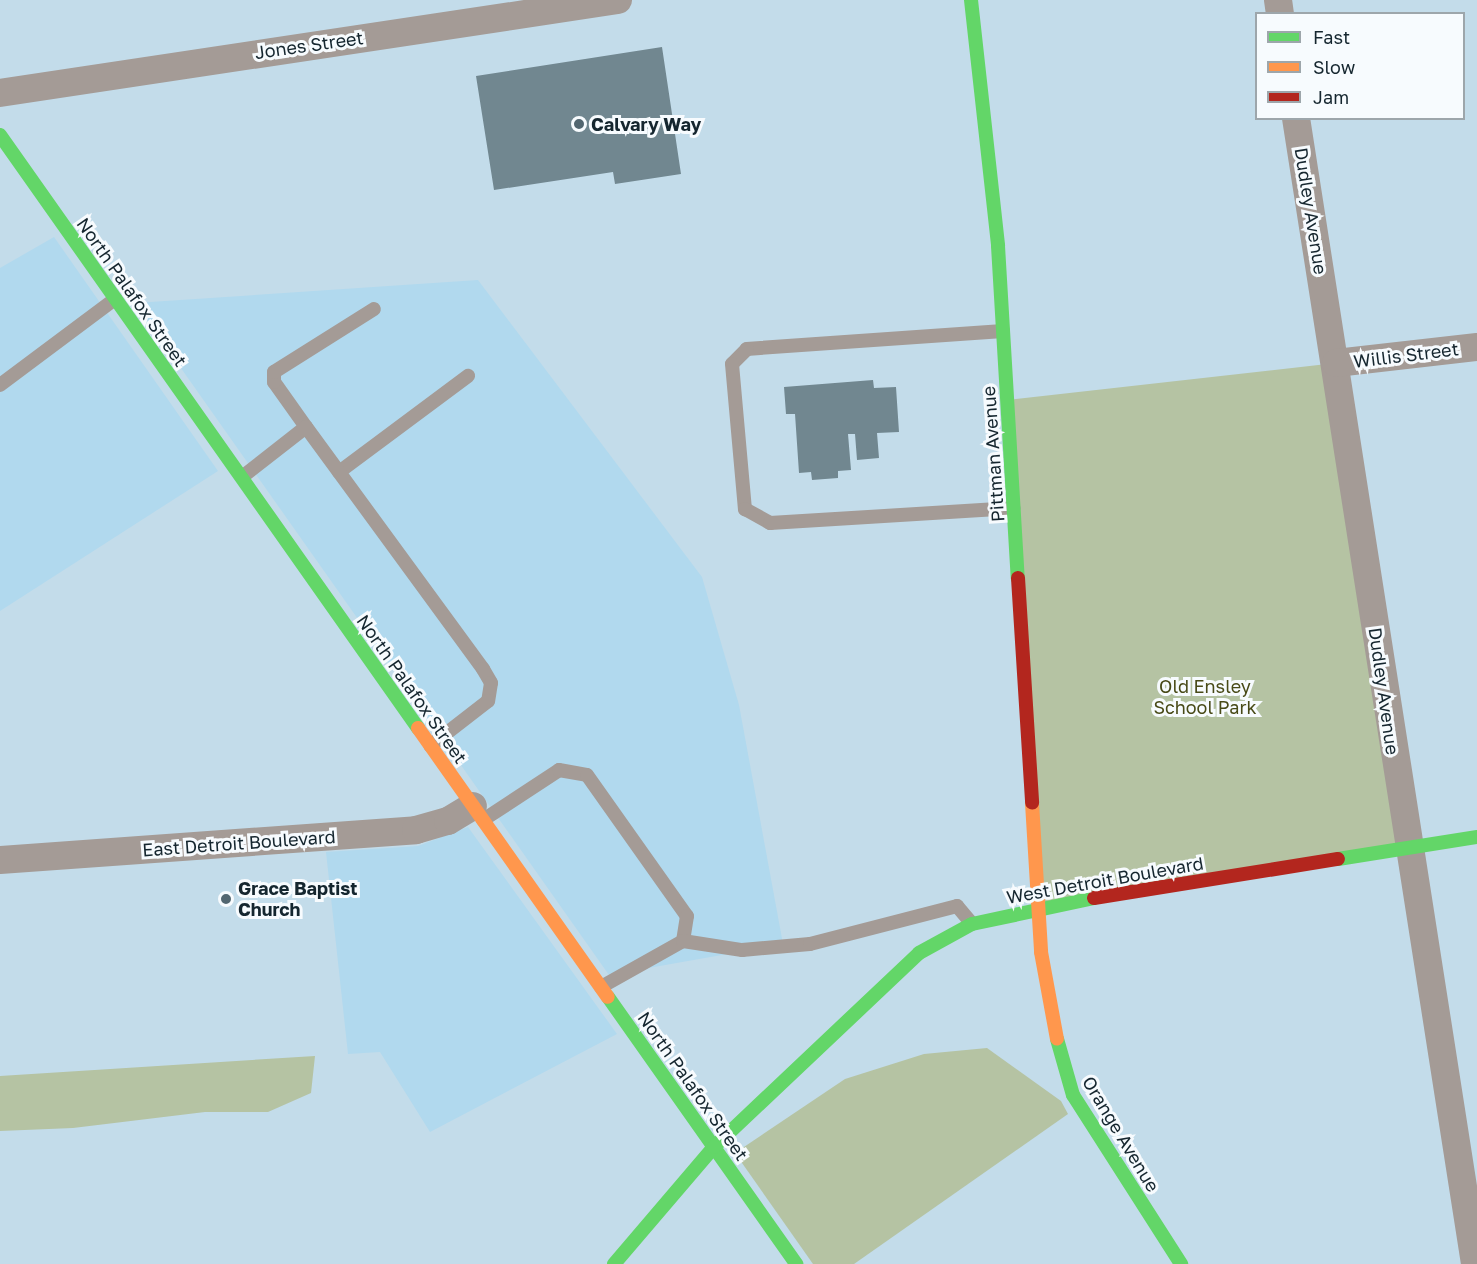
<!DOCTYPE html>
<style>
body{margin:0}
#map{position:relative;width:1477px;height:1264px;overflow:hidden;background:#c3dcea;font-family:"Golos Text",sans-serif}
div>[style]{position:absolute}
.built>*{inset:0;background:#b1d9ee}
.green>*{inset:0;background:#b5c3a3}
.building>*{inset:0;background:#718790}
.lane>*{height:14px;margin:-7px;padding:0 7px;transform-origin:7px;border-radius:7px;background:#a49b96}
.street>*{height:28px;margin:-14px;padding:0 14px;transform-origin:14px;border-radius:14px;background:#a49b96}
.fast>*{height:14px;margin:-7px;padding:0 7px;transform-origin:7px;border-radius:7px;background:#63d668}
.slow>*{height:14px;margin:-7px;padding:0 7px;transform-origin:7px;border-radius:7px;background:#ff974d}
.jam>*{height:14px;margin:-7px;padding:0 7px;transform-origin:7px;border-radius:7px;background:#b3261e}
.dots>*{width:16px;height:16px;translate:-50% -50%;box-sizing:border-box;border:3px solid #f7fbfe;border-radius:50%}
span{translate:-50% -50%;white-space:nowrap;text-align:center;line-height:1.15;-webkit-text-stroke:6px #f7fbfe;paint-order:stroke}
.street-label{font-size:18px;color:#15262f}
.poi-label{font-size:18px;color:#15262f;font-weight:700}
.left{translate:0 -50%;text-align:left}
.park-label{font-size:18px;color:#484a17}
.legend{position:absolute;left:1255px;top:12px;width:210px;height:108px;box-sizing:border-box;background:#f7fbfe;border:2px solid #9da6ab;margin:0;padding:8px 10px;list-style:none;font-size:18px;color:#15262f}
.legend li{display:flex;align-items:center;gap:12px;height:30px}
.legend b{width:30px;border:2px solid #9da6ab}
</style>
<div id="map">
<div class="built">
<i style="clip-path:polygon(54px 237px,218px 471px,0 611px,0 268px)"></i>
<i style="clip-path:polygon(478px 280px,702px 577px,739px 705px,783px 944px,609px 975px,135px 303px)"></i>
<i style="clip-path:polygon(468px 827px,617px 1034px,430px 1132px,380px 1052px,348px 1054px,326px 852px,418px 846px)"></i>
</div>
<div class="green">
<i style="clip-path:polygon(1336px 363px,1408px 848px,1040px 907px,1008px 400px)"></i>
<i style="clip-path:polygon(987px 1048px,1061px 1101px,1068px 1114px,854px 1264px,813px 1264px,735px 1153px,845px 1079px,924px 1054px)"></i>
<i style="clip-path:polygon(315px 1056px,311px 1093px,268px 1112px,205px 1112px,73px 1128px,0 1131px,0 1076px)"></i>
</div>
<div class="building">
<i style="clip-path:polygon(662px 47px,681px 174px,615px 184px,613px 172px,494px 190px,476px 76px)"></i>
<i style="clip-path:polygon(873px 380px,874px 388px,896px 387px,899px 432px,877px 433px,879px 458px,857px 460px,855px 434px,848px 434px,851px 470px,838px 471px,838px 478px,812px 480px,811px 472px,799px 473px,795px 414px,786px 414px,784px 387px)"></i>
</div>
<div class="lane">
<i style="left:1003px;top:331px;width:257px;rotate:176deg"></i>
<i style="left:747px;top:349px;width:21px;rotate:135deg"></i>
<i style="left:732px;top:364px;width:146px;rotate:84.9deg"></i>
<i style="left:745px;top:509px;width:29px;rotate:29deg"></i>
<i style="left:770px;top:523px;width:244px;rotate:-3.5deg"></i>
<i style="left:0;top:385px;width:144px;rotate:-36.8deg"></i>
<i style="left:306px;top:427px;width:55px;rotate:-125.4deg"></i>
<i style="left:274px;top:382px;width:10px;rotate:-90deg"></i>
<i style="left:274px;top:372px;width:118px;rotate:-32.2deg"></i>
<i style="left:339px;top:472px;width:161px;rotate:-36.7deg"></i>
<i style="left:242px;top:477px;width:81px;rotate:-38deg"></i>
<i style="left:306px;top:427px;width:300px;rotate:53.8deg"></i>
<i style="left:483px;top:669px;width:16px;rotate:60deg"></i>
<i style="left:491px;top:683px;width:18px;rotate:99deg"></i>
<i style="left:488px;top:701px;width:73px;rotate:142.2deg"></i>
<i style="left:483px;top:820px;width:91px;rotate:-33.3deg"></i>
<i style="left:559px;top:770px;width:28px;rotate:10deg"></i>
<i style="left:587px;top:775px;width:173px;rotate:54.7deg"></i>
<i style="left:687px;top:916px;width:25px;rotate:99deg"></i>
<i style="left:601px;top:987px;width:94px;rotate:-29.3deg"></i>
<i style="left:683px;top:941px;width:60px;rotate:8.7deg"></i>
<i style="left:742px;top:950px;width:68px;rotate:-5deg"></i>
<i style="left:810px;top:944px;width:152px;rotate:-14.5deg"></i>
<i style="left:957px;top:906px;width:23px;rotate:50deg"></i>
</div>
<div class="street">
<i style="left:1278px;top:0;width:14px;rotate:82deg"></i>
<i style="left:0;top:93px;width:625px;rotate:-8.56deg"></i>
<i style="left:1296px;top:118px;width:1160px;rotate:81.12deg"></i>
<i style="left:1336px;top:363px;width:142px;rotate:-6.5deg"></i>
<i style="left:0;top:860px;width:417px;rotate:-4.1deg"></i>
<i style="left:416px;top:830px;width:33px;rotate:-16deg"></i>
<i style="left:448px;top:821px;width:29px;rotate:-31deg"></i>
</div>
<div class="fast">
<i style="left:971px;top:0;width:247px;rotate:83.7deg"></i>
<i style="left:998px;top:246px;width:333px;rotate:86.6deg"></i>
<i style="left:0;top:135px;width:726px;rotate:54.82deg"></i>
<i style="left:1338px;top:859px;width:141px;rotate:-9deg"></i>
<i style="left:608px;top:997px;width:327px;rotate:54.8deg"></i>
<i style="left:1057px;top:1039px;width:58px;rotate:74.1deg"></i>
<i style="left:1073px;top:1095px;width:201px;rotate:57.4deg"></i>
<i style="left:614px;top:1264px;width:154px;rotate:-49.5deg"></i>
<i style="left:714px;top:1147px;width:282px;rotate:-43.4deg"></i>
<i style="left:919px;top:953px;width:60px;rotate:-28.7deg"></i>
<i style="left:972px;top:924px;width:125px;rotate:-12deg"></i>
</div>
<div class="slow">
<i style="left:418px;top:728px;width:329px;rotate:54.8deg"></i>
<i style="left:1032px;top:803px;width:149px;rotate:86.5deg"></i>
<i style="left:1041px;top:952px;width:88px;rotate:79.6deg"></i>
</div>
<div class="jam">
<i style="left:1018px;top:578px;width:225px;rotate:86.4deg"></i>
<i style="left:1094px;top:898px;width:247px;rotate:-9.1deg"></i>
</div>
<div class="dots">
<i style="left:579px;top:124px;background:#526670"></i>
<i style="left:226px;top:899px;background:#526670"></i>
</div>
<div class="street-label">
<span style="left:309px;top:45px;rotate:-8deg">Jones Street</span>
<span style="left:1311px;top:211px;rotate:81deg">Dudley Avenue</span>
<span style="left:132px;top:292px;rotate:55deg">North Palafox Street</span>
<span style="left:1406px;top:355px;rotate:-7deg">Willis Street</span>
<span style="left:993px;top:454px;rotate:-94deg">Pittman Avenue</span>
<span style="left:412px;top:689px;rotate:55deg">North Palafox Street</span>
<span style="left:1384px;top:691px;rotate:82deg">Dudley Avenue</span>
<span style="left:239px;top:843px;rotate:-4deg">East Detroit Boulevard</span>
<span style="left:1105px;top:880px;rotate:-10deg">West Detroit Boulevard</span>
<span style="left:693px;top:1086px;rotate:55deg">North Palafox Street</span>
<span style="left:1121px;top:1134px;rotate:59deg">Orange Avenue</span>
</div>
<div class="poi-label">
<span class="left" style="left:591px;top:124px">Calvary Way</span>
<span class="left" style="left:238px;top:899px">Grace Baptist<br>Church</span>
</div>
<div class="park-label">
<span style="left:1205px;top:697px">Old Ensley<br>School Park</span>
</div>
<ul class="legend">
<li><b style="height:8px;background:#63d668"></b>Fast</li>
<li><b style="height:8px;background:#ff974d"></b>Slow</li>
<li><b style="height:8px;background:#b3261e"></b>Jam</li>
</ul>
</div>
